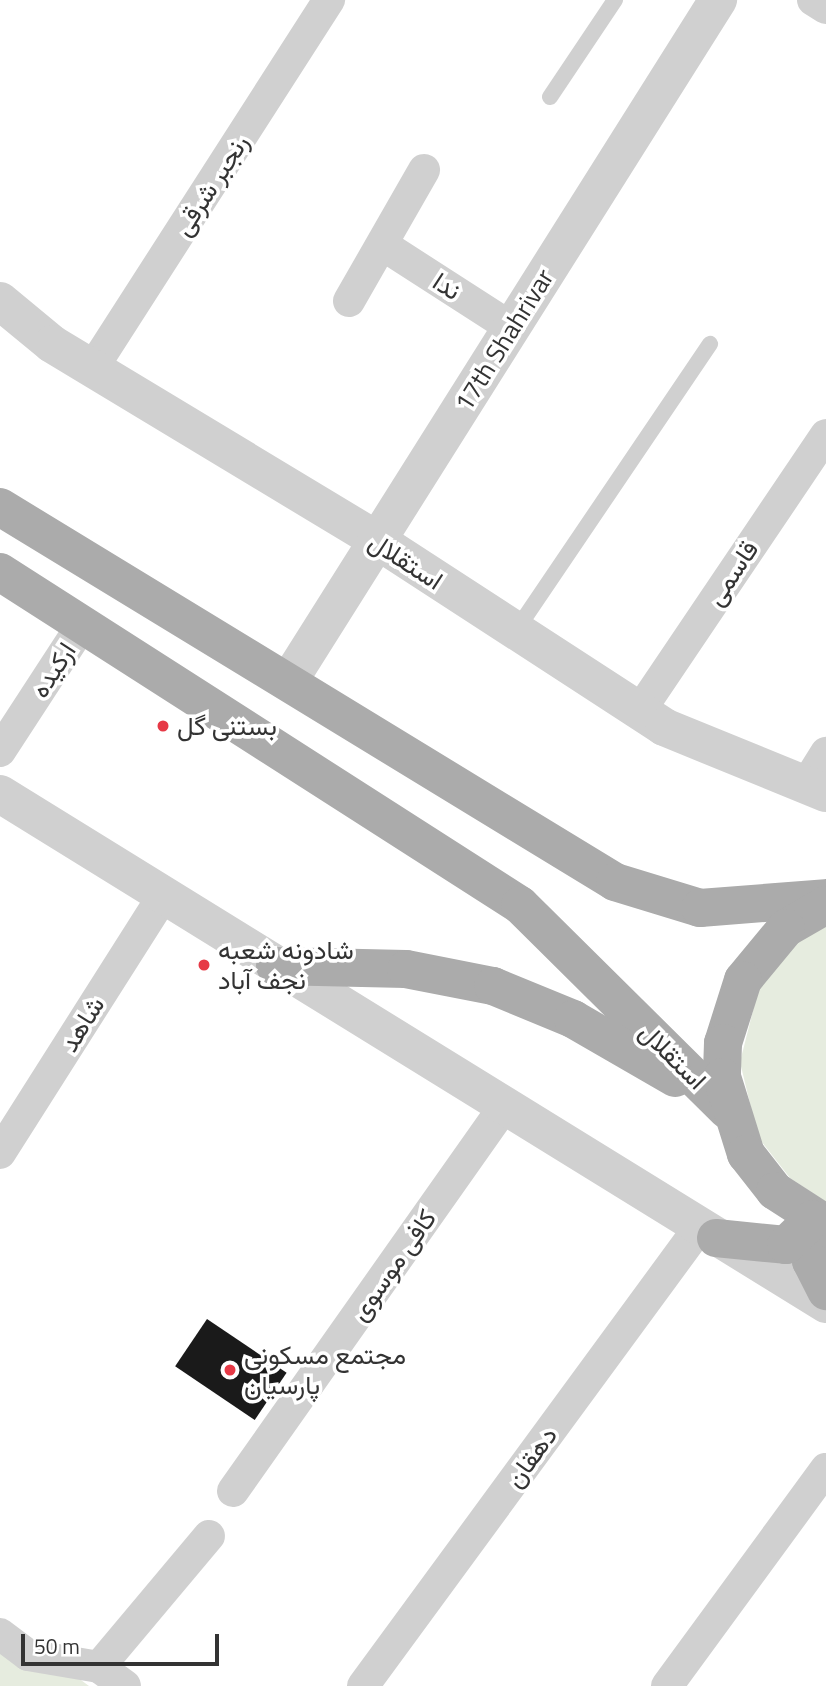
<!DOCTYPE html>
<meta charset="utf-8">
<style>
body{margin:0}
#map{position:relative;width:826px;height:1686px;overflow:hidden;background:#fff;font-family:"Titillium Web",Vazirmatn,sans-serif}
div>[style]{position:absolute}
.green>*{inset:0;background:#e6ecdf}
.building>*{inset:0;background:#1a1a1a;transform-origin:0 0}
.service>*{height:16px;margin:-8px;padding:0 8px;transform-origin:8px;border-radius:8px;background:#d0d0d0}
.minor>*{height:32px;margin:-16px;padding:0 16px;transform-origin:16px;border-radius:16px;background:#d0d0d0}
.tertiary>*{height:38px;margin:-19px;padding:0 19px;transform-origin:19px;border-radius:19px;background:#d0d0d0}
.primary>*{height:38px;margin:-19px;padding:0 19px;transform-origin:19px;border-radius:19px;background:#ababab}
.dots>*{width:19px;height:19px;translate:-50% -50%;box-sizing:border-box;border:4px solid #fff;border-radius:50%}
span{translate:-50% -50%;white-space:nowrap;text-align:center;line-height:1.15;-webkit-text-stroke:7px #fff;paint-order:stroke}
.street-label{font-size:26px;color:#333}
.poi-label{font-size:26px;color:#333}
.left{translate:0 -50%;text-align:left}
.scale{position:absolute;left:21px;top:1634px;width:198px;height:32px;box-sizing:border-box;border:4px solid #333;border-top:0;padding-left:9px;font-size:21px;line-height:24px;white-space:nowrap;color:#333;-webkit-text-stroke:5px #fff;paint-order:stroke}
</style>
<div id="map">
<div class="green">
<i style="clip-path:polygon(826px 923px,826px 1202px,790px 1178px,758px 1137px,740px 1062px,759px 987px,791px 947px)"></i>
<i style="clip-path:polygon(0 1620px,89px 1686px,0 1686px)"></i>
</div>
<div class="building">
<i style="left:207px;top:1319px;width:96px;height:57px;rotate:34deg"></i>
</div>
<div class="service">
<i style="left:550px;top:97px;width:117px;rotate:-56.2deg"></i>
<i style="left:515px;top:632px;width:348px;rotate:-55.9deg"></i>
</div>
<div class="minor">
<i style="left:813px;top:0;width:15px;rotate:32deg"></i>
<i style="left:383px;top:245px;width:153px;rotate:32.8deg"></i>
<i style="left:349px;top:301px;width:151px;rotate:-60.2deg"></i>
<i style="left:92px;top:369px;width:439px;rotate:-57.3deg"></i>
<i style="left:639px;top:712px;width:334px;rotate:-56deg"></i>
<i style="left:0;top:751px;width:150px;rotate:-56.9deg"></i>
<i style="left:806px;top:785px;width:38px;rotate:-58deg"></i>
<i style="left:0;top:1153px;width:304px;rotate:-57.6deg"></i>
<i style="left:233px;top:1491px;width:470px;rotate:-54.8deg"></i>
<i style="left:0;top:1634px;width:35px;rotate:37deg"></i>
<i style="left:28px;top:1655px;width:72px;rotate:9.6deg"></i>
<i style="left:99px;top:1667px;width:32px;rotate:36deg"></i>
<i style="left:99px;top:1667px;width:171px;rotate:-50deg"></i>
<i style="left:363px;top:1686px;width:568px;rotate:-53.74deg"></i>
<i style="left:667px;top:1686px;width:269px;rotate:-53.8deg"></i>
</div>
<div class="tertiary">
<i style="left:0;top:301px;width:67px;rotate:39.6deg"></i>
<i style="left:52px;top:344px;width:381px;rotate:31.1deg"></i>
<i style="left:378px;top:541px;width:341px;rotate:33deg"></i>
<i style="left:664px;top:727px;width:175px;rotate:22.2deg"></i>
<i style="left:290px;top:679px;width:803px;rotate:-57.78deg"></i>
<i style="left:0;top:794px;width:971px;rotate:31.69deg"></i>
</div>
<div class="primary">
<i style="left:0;top:507px;width:720px;rotate:31.37deg"></i>
<i style="left:615px;top:882px;width:89px;rotate:17deg"></i>
<i style="left:700px;top:908px;width:126px;rotate:-4.5deg"></i>
<i style="left:0;top:572px;width:617px;rotate:32.63deg"></i>
<i style="left:520px;top:905px;width:291px;rotate:44.7deg"></i>
<i style="left:826px;top:905px;width:46px;rotate:150.1deg"></i>
<i style="left:786px;top:928px;width:67px;rotate:129.6deg"></i>
<i style="left:743px;top:980px;width:66px;rotate:107.6deg"></i>
<i style="left:723px;top:1043px;width:34px;rotate:92deg"></i>
<i style="left:722px;top:1077px;width:81px;rotate:72.7deg"></i>
<i style="left:746px;top:1154px;width:47px;rotate:51.9deg"></i>
<i style="left:775px;top:1191px;width:61px;rotate:32.9deg"></i>
<i style="left:275px;top:966px;width:131px;rotate:1.3deg"></i>
<i style="left:406px;top:969px;width:89px;rotate:11.1deg"></i>
<i style="left:493px;top:986px;width:87px;rotate:22.4deg"></i>
<i style="left:573px;top:1019px;width:118px;rotate:30deg"></i>
<i style="left:813px;top:1219px;width:42px;rotate:92.7deg"></i>
<i style="left:811px;top:1261px;width:34px;rotate:63deg"></i>
<i style="left:716px;top:1238px;width:70px;rotate:5.7deg"></i>
<i style="left:786px;top:1245px;width:37px;rotate:-44deg"></i>
</div>
<div class="dots">
<i style="left:163px;top:726px;background:#e63946"></i>
<i style="left:204px;top:965px;background:#e63946"></i>
<i style="left:230px;top:1370px;background:#e63946"></i>
</div>
<div class="street-label">
<span style="left:211px;top:185px;rotate:-57deg">رنجبر شرقی</span>
<span style="left:447px;top:286px;rotate:33deg">ندا</span>
<span style="left:504px;top:340px;rotate:-58deg">17th Shahrivar</span>
<span style="left:406px;top:561px;rotate:33deg">استقلال</span>
<span style="left:732px;top:573px;rotate:-56deg">قاسمی</span>
<span style="left:53px;top:670px;rotate:-57deg">ارکیده</span>
<span style="left:82px;top:1024px;rotate:-58deg">شاهد</span>
<span style="left:673px;top:1056px;rotate:45deg">استقلال</span>
<span style="left:393px;top:1265px;rotate:-55deg">کافی موسوی</span>
<span style="left:531px;top:1457px;rotate:-54deg">دهقان</span>
</div>
<div class="poi-label">
<span class="left" style="left:177px;top:726px">بستنی گل</span>
<span class="left" style="left:218px;top:965px">شادونه شعبه<br>نجف آباد</span>
<span class="left" style="left:244px;top:1370px">مجتمع مسکونی<br>پارسیان</span>
</div>
<div class="scale">50 m</div>
</div>
